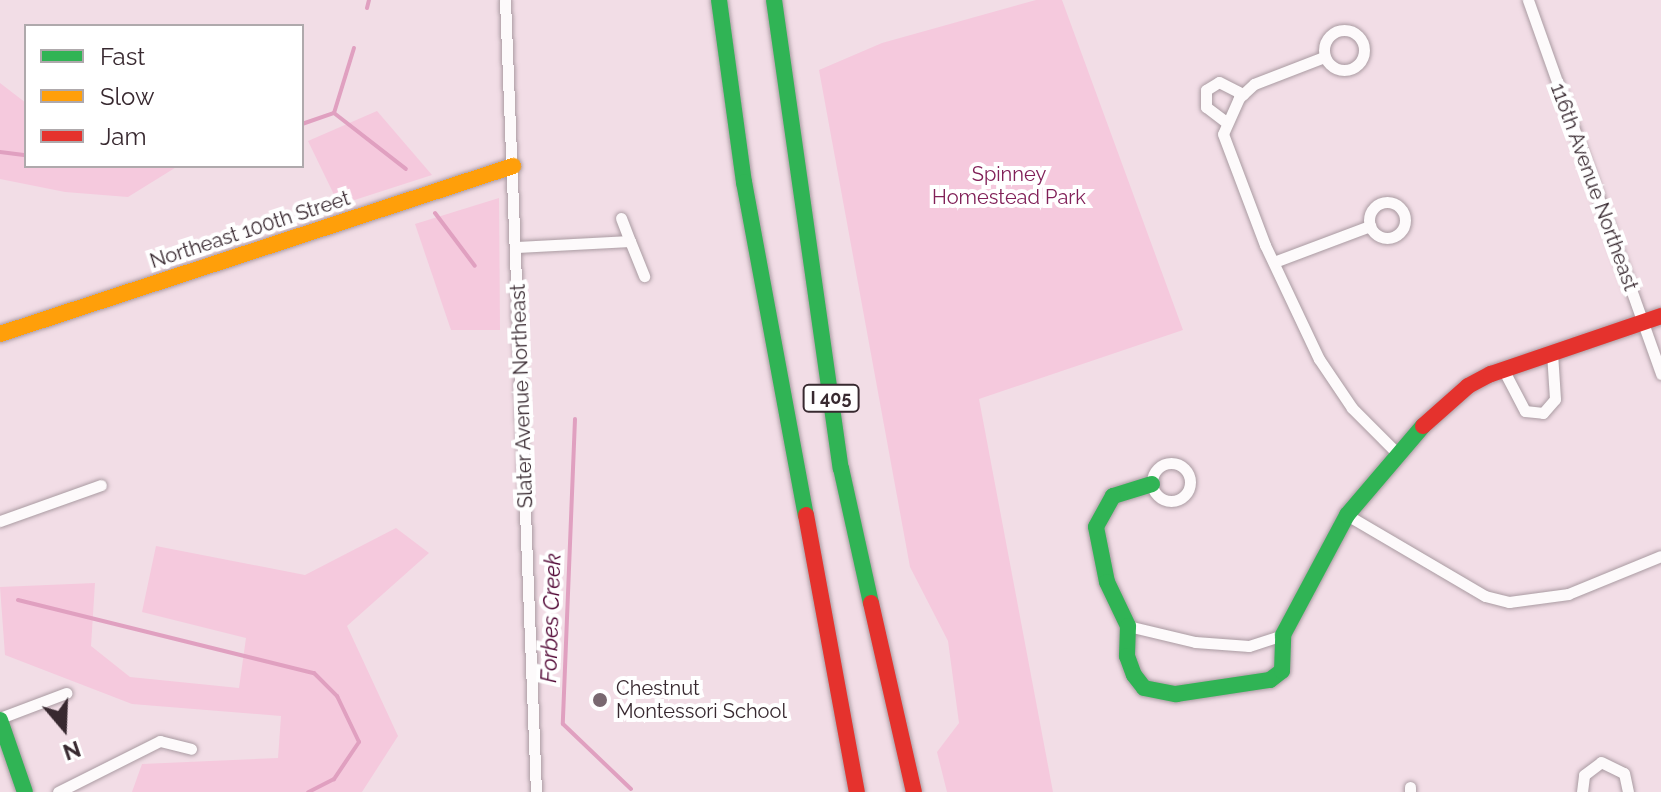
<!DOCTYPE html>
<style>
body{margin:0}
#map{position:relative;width:1661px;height:792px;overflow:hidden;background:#f2dde6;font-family:Raleway,sans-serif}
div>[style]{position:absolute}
.green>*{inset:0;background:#f5c9dd}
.stream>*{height:4px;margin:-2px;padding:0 2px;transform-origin:2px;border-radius:2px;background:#e0a0c0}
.roads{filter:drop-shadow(0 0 2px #aa9ba2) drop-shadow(0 0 2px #aa9ba2)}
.street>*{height:11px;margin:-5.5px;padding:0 5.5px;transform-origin:5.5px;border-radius:5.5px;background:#fdfafb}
.street>.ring{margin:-5.5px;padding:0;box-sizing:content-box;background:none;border:11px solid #fdfafb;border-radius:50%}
.fast>*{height:16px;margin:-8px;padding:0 8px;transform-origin:8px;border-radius:8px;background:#30b455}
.slow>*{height:16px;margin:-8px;padding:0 8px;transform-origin:8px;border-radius:8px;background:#ff9f0a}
.jam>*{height:16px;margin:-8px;padding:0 8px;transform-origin:8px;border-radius:8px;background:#e5322d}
.dots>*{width:22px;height:22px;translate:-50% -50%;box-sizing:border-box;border:4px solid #fff;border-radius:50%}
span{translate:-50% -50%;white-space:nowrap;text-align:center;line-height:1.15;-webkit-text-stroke:8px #fff;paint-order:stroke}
.shield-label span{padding:2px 6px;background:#fff;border:2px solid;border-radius:6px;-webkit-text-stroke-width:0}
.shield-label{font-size:18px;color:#382930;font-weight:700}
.park-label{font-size:20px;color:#812058}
.street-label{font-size:20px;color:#382930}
.poi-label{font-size:20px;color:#382930}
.left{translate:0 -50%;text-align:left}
.water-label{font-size:22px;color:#4e0231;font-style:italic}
.legend{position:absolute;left:24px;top:24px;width:280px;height:144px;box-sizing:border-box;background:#fff;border:2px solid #afa9ac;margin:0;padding:10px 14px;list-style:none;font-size:24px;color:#382930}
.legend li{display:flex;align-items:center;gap:16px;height:40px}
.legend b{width:40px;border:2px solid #afa9ac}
.north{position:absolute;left:24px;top:688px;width:80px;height:80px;-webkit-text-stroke:6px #fff;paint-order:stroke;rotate:161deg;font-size:22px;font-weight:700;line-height:32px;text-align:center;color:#382930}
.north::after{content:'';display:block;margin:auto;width:28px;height:36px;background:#382930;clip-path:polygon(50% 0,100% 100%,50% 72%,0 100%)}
</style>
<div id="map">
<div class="green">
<i style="clip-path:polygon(1036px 0,1062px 0,1183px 330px,979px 399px,1053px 792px,947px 792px,937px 752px,959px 723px,948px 641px,910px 567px,819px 70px,882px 43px)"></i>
<i style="clip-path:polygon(0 83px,26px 103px,26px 166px,178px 166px,128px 197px,65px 192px,0 179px)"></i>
<i style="clip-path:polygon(377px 111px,432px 175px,339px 205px,308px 141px)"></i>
<i style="clip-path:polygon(499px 198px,500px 330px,451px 330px,415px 224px)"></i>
<i style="clip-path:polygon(396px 528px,429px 553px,347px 626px,398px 736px,362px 792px,132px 792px,142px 764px,278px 758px,281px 716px,132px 704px,5px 655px,0 587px,95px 583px,91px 646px,130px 677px,239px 688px,246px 638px,142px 612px,156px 546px,305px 575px)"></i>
</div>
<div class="stream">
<i style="left:367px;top:8px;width:8px;rotate:-76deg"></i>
<i style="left:354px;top:48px;width:68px;rotate:107.1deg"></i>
<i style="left:334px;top:113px;width:91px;rotate:37.9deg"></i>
<i style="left:302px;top:124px;width:34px;rotate:-19deg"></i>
<i style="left:0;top:152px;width:26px;rotate:7deg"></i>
<i style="left:435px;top:213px;width:66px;rotate:53deg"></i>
<i style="left:575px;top:419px;width:305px;rotate:92.3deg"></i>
<i style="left:563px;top:724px;width:94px;rotate:43.7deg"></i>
<i style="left:18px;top:600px;width:305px;rotate:13.9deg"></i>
<i style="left:314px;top:673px;width:33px;rotate:45deg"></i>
<i style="left:337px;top:696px;width:51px;rotate:64.4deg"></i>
<i style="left:359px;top:742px;width:45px;rotate:124deg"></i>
<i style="left:334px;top:779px;width:29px;rotate:153deg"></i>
</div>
<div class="roads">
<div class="street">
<i style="left:505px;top:0;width:793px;rotate:87.76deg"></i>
<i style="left:1528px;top:0;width:397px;rotate:70.4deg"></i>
<i class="ring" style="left:1324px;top:30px;width:29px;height:29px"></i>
<i style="left:1324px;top:57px;width:75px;rotate:158.9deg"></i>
<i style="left:1254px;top:84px;width:21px;rotate:137deg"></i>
<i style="left:1239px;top:98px;width:39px;rotate:114deg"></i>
<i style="left:1223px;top:134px;width:119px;rotate:69.3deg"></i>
<i style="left:1265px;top:245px;width:126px;rotate:64.7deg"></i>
<i style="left:1319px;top:359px;width:59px;rotate:56deg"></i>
<i style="left:1352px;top:408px;width:61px;rotate:45deg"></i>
<i style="left:1226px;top:122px;width:25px;rotate:-143deg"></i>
<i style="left:1206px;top:107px;width:17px;rotate:-90deg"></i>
<i style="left:1206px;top:90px;width:15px;rotate:-32deg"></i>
<i style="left:1219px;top:82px;width:27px;rotate:27deg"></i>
<i class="ring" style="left:1369px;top:202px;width:25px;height:25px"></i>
<i style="left:621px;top:218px;width:25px;rotate:69deg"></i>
<i style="left:517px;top:247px;width:113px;rotate:-3deg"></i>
<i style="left:630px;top:241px;width:38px;rotate:68deg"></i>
<i style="left:1274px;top:262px;width:103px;rotate:-20.6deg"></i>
<i style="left:1503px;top:369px;width:47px;rotate:62.4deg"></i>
<i style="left:1525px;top:411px;width:18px;rotate:6deg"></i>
<i style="left:1543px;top:413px;width:18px;rotate:-49deg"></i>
<i style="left:1555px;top:399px;width:46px;rotate:-93.7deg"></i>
<i class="ring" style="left:1152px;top:463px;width:27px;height:27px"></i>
<i style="left:1347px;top:515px;width:160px;rotate:30.4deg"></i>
<i style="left:1485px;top:596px;width:25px;rotate:14deg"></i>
<i style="left:1509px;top:602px;width:60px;rotate:-7.7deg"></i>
<i style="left:1568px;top:594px;width:100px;rotate:-22.2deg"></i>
<i style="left:0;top:521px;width:107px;rotate:-19.6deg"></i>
<i style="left:1128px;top:626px;width:69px;rotate:13.4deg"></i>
<i style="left:1195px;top:642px;width:54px;rotate:4.2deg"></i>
<i style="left:1249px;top:646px;width:36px;rotate:-18deg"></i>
<i style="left:0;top:718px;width:71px;rotate:-20.7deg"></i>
<i style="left:1410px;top:787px;width:5px;rotate:90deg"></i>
<i style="left:58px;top:792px;width:114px;rotate:-26.6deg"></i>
<i style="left:160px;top:741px;width:32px;rotate:14deg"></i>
<i style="left:1582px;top:792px;width:17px;rotate:-83deg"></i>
<i style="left:1584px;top:775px;width:21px;rotate:-37deg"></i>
<i style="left:1601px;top:762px;width:25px;rotate:26deg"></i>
<i style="left:1624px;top:773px;width:19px;rotate:78deg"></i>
</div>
<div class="fast">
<i style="left:719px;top:0;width:184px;rotate:82.2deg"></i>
<i style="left:744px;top:182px;width:339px;rotate:79.5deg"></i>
<i style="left:774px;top:0;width:473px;rotate:81.9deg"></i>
<i style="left:841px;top:468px;width:138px;rotate:77.5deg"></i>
<i style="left:1152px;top:484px;width:41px;rotate:162.9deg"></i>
<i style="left:1113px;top:496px;width:35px;rotate:119deg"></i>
<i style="left:1096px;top:527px;width:56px;rotate:78.7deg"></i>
<i style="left:1107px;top:582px;width:49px;rotate:64.5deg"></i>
<i style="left:1128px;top:626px;width:30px;rotate:92deg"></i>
<i style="left:1127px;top:656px;width:20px;rotate:70deg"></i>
<i style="left:1134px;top:675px;width:16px;rotate:52deg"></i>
<i style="left:1144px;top:688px;width:33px;rotate:11deg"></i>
<i style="left:1176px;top:694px;width:95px;rotate:-8.5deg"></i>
<i style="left:1270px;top:680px;width:15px;rotate:-37deg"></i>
<i style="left:1282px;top:671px;width:36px;rotate:-88deg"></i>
<i style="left:1283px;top:635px;width:136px;rotate:-61.9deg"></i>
<i style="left:1347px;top:515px;width:117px;rotate:-49.5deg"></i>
<i style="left:0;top:720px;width:76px;rotate:70.9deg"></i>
</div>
<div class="slow">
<i style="left:0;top:334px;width:540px;rotate:-18.13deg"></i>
</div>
<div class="jam">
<i style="left:1423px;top:426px;width:60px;rotate:-41.6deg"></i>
<i style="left:1468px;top:386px;width:26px;rotate:-28deg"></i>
<i style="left:1491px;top:374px;width:180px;rotate:-18.8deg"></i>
<i style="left:806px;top:515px;width:282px;rotate:79.6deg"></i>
<i style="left:871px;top:603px;width:194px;rotate:77.2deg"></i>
</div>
</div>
<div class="dots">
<i style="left:600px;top:700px;background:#796870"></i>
</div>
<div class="shield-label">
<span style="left:831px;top:398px">I 405</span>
</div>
<div class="park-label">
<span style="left:1009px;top:186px">Spinney<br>Homestead Park</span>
</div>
<div class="street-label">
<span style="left:1594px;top:187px;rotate:70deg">116th Avenue Northeast</span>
<span style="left:250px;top:230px;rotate:-18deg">Northeast 100th Street</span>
<span style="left:522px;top:396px;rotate:-92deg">Slater Avenue Northeast</span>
</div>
<div class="poi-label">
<span class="left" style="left:616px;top:700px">Chestnut<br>Montessori School</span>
</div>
<div class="water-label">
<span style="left:551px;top:618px;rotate:-88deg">Forbes Creek</span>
</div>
<ul class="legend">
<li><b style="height:10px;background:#30b455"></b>Fast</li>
<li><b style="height:10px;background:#ff9f0a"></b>Slow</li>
<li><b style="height:10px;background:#e5322d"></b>Jam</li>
</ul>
<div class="north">N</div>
</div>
